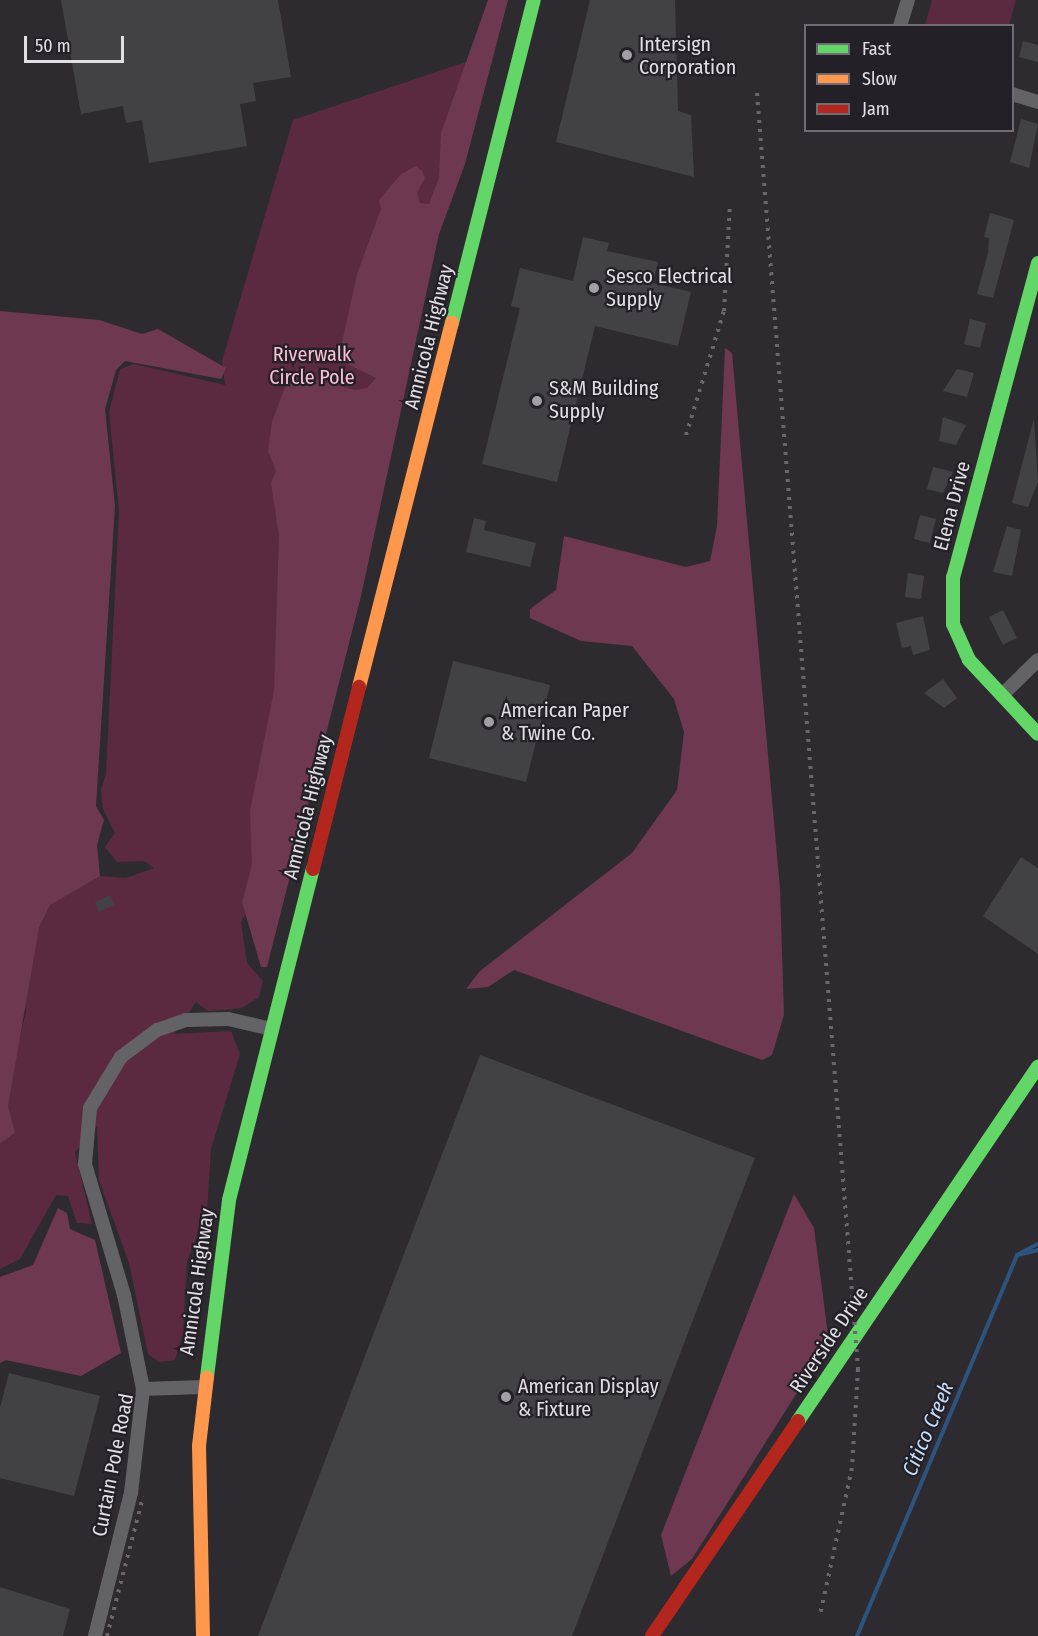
<!DOCTYPE html>
<html>
<head>
<meta charset="utf-8">
<style>
	body { margin:0 }
	#map { position:relative; width:1038px; height:1636px; overflow:hidden; background:#2d2b30; font-family:"Fira Sans Condensed",sans-serif }
	div>[style] { position:absolute }
	[style*='--x'] { left:calc(var(--x)*1px); top:calc(var(--y)*1px); width:calc(var(--w)*1px); rotate:calc(var(--a)*1deg) }
	.green>* { inset:0; background:#5c2a40 }
	.forest>* { inset:0; background:#6e3850 }
	.stream>* { height:4px; margin:-2px; padding:0 2px; transform-origin:2px; border-radius:2px; background:#2c547f }
	.building>* { inset:0; background:#424246 }
	.street>* { height:14px; margin:-7px; padding:0 7px; transform-origin:7px; border-radius:7px; background:#636266 }
	.fast>* { height:14px; margin:-7px; padding:0 7px; transform-origin:7px; border-radius:7px; background:#63d668 }
	.slow>* { height:14px; margin:-7px; padding:0 7px; transform-origin:7px; border-radius:7px; background:#ff974d }
	.jam>* { height:14px; margin:-7px; padding:0 7px; transform-origin:7px; border-radius:7px; background:#b3261e }
	.rail>* { height:4px; margin-top:-2px; transform-origin:0; background:repeating-linear-gradient(90deg,#69676b 0 3px,transparent 0 9px) }
	.dots>* { width:16px; height:16px; translate:-50% -50%; box-sizing:border-box; border:3px solid #232027; border-radius:50% }
	span { translate:-50% -50%; white-space:nowrap; text-align:center; line-height:1.15; -webkit-text-stroke:4.5px #232027; paint-order:stroke }
	.poi-label { font-size:20px; color:#e1dfe4 }
	.left { translate:0 -50%; text-align:left }
	.street-label { font-size:20px; color:#e1dfe4 }
	.park-label { font-size:20px; color:#fbc0d6 }
	.water-label { font-size:21px; color:#c5defb; font-style:italic }
	.legend { position:absolute; left:804px; top:24px; width:210px; height:108px; box-sizing:border-box; background:#232027; border:2px solid #6f6c73; margin:0; padding:8px 10px; list-style:none; font-size:18px; color:#e1dfe4 }
	.legend li { display:flex; align-items:center; gap:12px; height:30px }
	.legend b { width:30px; border:2px solid #6f6c73 }
	.scale { position:absolute; left:24px; top:36px; width:100px; height:27px; box-sizing:border-box; border:3px solid #e1dfe4; border-top:0; padding-left:8px; font-size:18px; line-height:21px; white-space:nowrap; color:#e1dfe4; -webkit-text-stroke:4px #232027; paint-order:stroke }
</style>
</head>
<body>
<div id="map">
	<div class="green">
		<i style="clip-path:polygon(932px 0,1016px 0,1009px 25px,925px 25px)"></i>
		<i style="clip-path:polygon(469px 61px,302px 814px,241px 922px,247px 963px,263px 981px,259px 997px,242px 1008px,225px 1010px,208px 1011px,196px 1002px,174px 1034px,231px 1031px,240px 1054px,211px 1149px,207px 1212px,187px 1261px,183px 1333px,175px 1360px,159px 1362px,148px 1354px,129px 1263px,99px 1180px,97px 1126px,75px 1152px,92px 1224px,77px 1223px,68px 1196px,56px 1195px,20px 1259px,0 1269px,0 1115px,26px 1012px,24px 1000px,39px 928px,50px 905px,82px 882px,100px 876px,126px 878px,154px 868px,144px 861px,117px 862px,105px 847px,115px 833px,103px 809px,101px 789px,106px 774px,119px 511px,109px 412px,120px 369px,134px 364px,225px 385px,222px 361px,293px 120px)"></i>
	</div>
	<div class="forest">
		<i style="clip-path:polygon(488px 0,508px 0,465px 164px,439px 234px,361px 596px,267px 967px,261px 967px,242px 902px,252px 865px,250px 811px,274px 691px,279px 536px,271px 483px,276px 471px,268px 451px,272px 422px,290px 374px,302px 367px,314px 379px,355px 390px,367px 388px,376px 378px,344px 362px,341px 347px,357px 274px,381px 209px,379px 200px,401px 174px,416px 166px,422px 171px,425px 178px,417px 193px,420px 203px,429px 204px,439px 178px,441px 133px)"></i>
		<i style="clip-path:polygon(0 311px,99px 320px,142px 334px,158px 329px,226px 368px,221px 379px,125px 361px,116px 370px,105px 409px,115px 506px,96px 806px,104px 820px,97px 845px,100px 876px,50px 905px,39px 928px,8px 1106px,15px 1133px,0 1143px)"></i>
		<i style="clip-path:polygon(725px 348px,732px 353px,780px 889px,784px 1015px,772px 1055px,762px 1060px,514px 970px,488px 987px,466px 989px,480px 971px,632px 853px,677px 790px,684px 732px,674px 699px,632px 646px,581px 641px,530px 618px,530px 609px,556px 590px,564px 536px,686px 567px,710px 561px,717px 526px)"></i>
		<i style="clip-path:polygon(794px 1194px,814px 1228px,829px 1342px,692px 1559px,671px 1576px,661px 1535px)"></i>
		<i style="clip-path:polygon(58px 1208px,67px 1213px,70px 1229px,95px 1240px,121px 1353px,81px 1376px,6px 1360px,0 1363px,0 1277px,33px 1265px)"></i>
	</div>
	<div class="stream">
		<i style="--x:1017;--y:1255;--w:22;--a:-13"></i>
		<i style="--x:857;--y:1636;--w:413;--a:-67.2"></i>
		<i style="--x:1017;--y:1255;--w:24;--a:-28"></i>
	</div>
	<div class="building">
		<i style="clip-path:polygon(61px 0,278px 0,291px 77px,253px 83px,256px 101px,240px 104px,247px 146px,149px 163px,142px 120px,126px 123px,123px 106px,81px 114px)"></i>
		<i style="clip-path:polygon(590px 0,675px 0,678px 111px,691px 115px,694px 177px,556px 142px)"></i>
		<i style="clip-path:polygon(1023px 41px,1038px 45px,1038px 62px,1019px 57px)"></i>
		<i style="clip-path:polygon(1021px 119px,1038px 124px,1029px 168px,1010px 162px)"></i>
		<i style="clip-path:polygon(990px 213px,1014px 220px,993px 298px,977px 294px,988px 253px,989px 238px,984px 237px)"></i>
		<i style="clip-path:polygon(583px 237px,609px 243px,607px 251px,658px 262px,653px 283px,691px 292px,678px 346px,595px 326px,557px 482px,482px 464px,520px 308px,511px 306px,520px 268px,573px 281px)"></i>
		<i style="clip-path:polygon(970px 319px,986px 323px,980px 348px,964px 344px)"></i>
		<i style="clip-path:polygon(957px 369px,974px 373px,967px 397px,943px 391px)"></i>
		<i style="clip-path:polygon(943px 417px,966px 425px,956px 445px,939px 441px)"></i>
		<i style="clip-path:polygon(1034px 418px,1038px 482px,1028px 507px,1012px 503px)"></i>
		<i style="clip-path:polygon(933px 467px,953px 472px,943px 493px,927px 489px)"></i>
		<i style="clip-path:polygon(920px 515px,936px 519px,930px 543px,914px 539px)"></i>
		<i style="clip-path:polygon(474px 518px,486px 521px,484px 530px,536px 543px,530px 567px,466px 552px)"></i>
		<i style="clip-path:polygon(1007px 526px,1021px 530px,1012px 576px,993px 572px)"></i>
		<i style="clip-path:polygon(908px 573px,924px 576px,921px 599px,905px 597px)"></i>
		<i style="clip-path:polygon(1003px 610px,1017px 638px,1003px 645px,989px 617px)"></i>
		<i style="clip-path:polygon(923px 616px,930px 650px,913px 655px,911px 646px,902px 648px,896px 623px)"></i>
		<i style="clip-path:polygon(453px 661px,550px 685px,526px 782px,429px 758px)"></i>
		<i style="clip-path:polygon(943px 679px,957px 698px,944px 708px,924px 693px)"></i>
		<i style="clip-path:polygon(1021px 857px,1038px 868px,1038px 954px,983px 916px)"></i>
		<i style="clip-path:polygon(110px 895px,114px 905px,99px 912px,95px 902px)"></i>
		<i style="clip-path:polygon(480px 1055px,755px 1158px,572px 1636px,258px 1636px)"></i>
		<i style="clip-path:polygon(9px 1373px,100px 1396px,74px 1496px,0 1478px,0 1408px)"></i>
		<i style="clip-path:polygon(0 1587px,70px 1609px,63px 1636px,0 1636px)"></i>
	</div>
	<div class="street">
		<i style="--x:900;--y:26;--w:27;--a:-73"></i>
		<i style="--x:1012;--y:94;--w:27;--a:17"></i>
		<i style="--x:1002;--y:695;--w:50;--a:-44.2"></i>
		<i style="--x:143;--y:1389;--w:96;--a:-101.4"></i>
		<i style="--x:124;--y:1295;--w:137;--a:-106.6"></i>
		<i style="--x:85;--y:1164;--w:56;--a:-84.9"></i>
		<i style="--x:90;--y:1108;--w:60;--a:-58.7"></i>
		<i style="--x:121;--y:1057;--w:45;--a:-36.9"></i>
		<i style="--x:157;--y:1030;--w:31;--a:-19"></i>
		<i style="--x:186;--y:1020;--w:42;--a:-1.4"></i>
		<i style="--x:228;--y:1019;--w:45;--a:12.8"></i>
		<i style="--x:95;--y:1636;--w:147;--a:-75.9"></i>
		<i style="--x:131;--y:1493;--w:105;--a:-83.4"></i>
		<i style="--x:143;--y:1389;--w:59;--a:-1.9"></i>
	</div>
	<div class="fast">
		<i style="--x:1038;--y:263;--w:325;--a:105.1"></i>
		<i style="--x:953;--y:577;--w:47;--a:90"></i>
		<i style="--x:953;--y:624;--w:39;--a:66"></i>
		<i style="--x:969;--y:660;--w:101;--a:47"></i>
		<i style="--x:452;--y:323;--w:333;--a:-75.8"></i>
		<i style="--x:207;--y:1377;--w:178;--a:-82.9"></i>
		<i style="--x:229;--y:1200;--w:341;--a:-75.8"></i>
		<i style="--x:798;--y:1421;--w:428;--a:-55.9"></i>
	</div>
	<div class="slow">
		<i style="--x:359;--y:687;--w:376;--a:-75.7"></i>
		<i style="--x:203;--y:1636;--w:190;--a:-91.2"></i>
		<i style="--x:199;--y:1446;--w:69;--a:-83.4"></i>
	</div>
	<div class="jam">
		<i style="--x:313;--y:869;--w:188;--a:-75.8"></i>
		<i style="--x:652;--y:1636;--w:260;--a:-55.8"></i>
	</div>
	<div class="rail">
		<i style="--x:757;--y:93;--w:1280;--a:85.47"></i>
		<i style="--x:858;--y:1369;--w:99;--a:93.5"></i>
		<i style="--x:852;--y:1468;--w:150;--a:102.3"></i>
		<i style="--x:686;--y:435;--w:130;--a:-73"></i>
		<i style="--x:724;--y:311;--w:108;--a:-86.8"></i>
		<i style="--x:107;--y:1636;--w:144;--a:-75.5"></i>
	</div>
	<div class="dots">
		<i style="left:627px;top:55px;background:#a2a0a5"></i>
		<i style="left:594px;top:288px;background:#a2a0a5"></i>
		<i style="left:537px;top:401px;background:#a2a0a5"></i>
		<i style="left:489px;top:722px;background:#a2a0a5"></i>
		<i style="left:506px;top:1397px;background:#a2a0a5"></i>
	</div>
	<div class="poi-label">
		<span class="left" style="left:639px;top:56px">Intersign<br>Corporation</span>
		<span class="left" style="left:606px;top:288px">Sesco Electrical<br>Supply</span>
		<span class="left" style="left:549px;top:400px">S&amp;M Building<br>Supply</span>
		<span class="left" style="left:501px;top:722px">American Paper<br>&amp; Twine Co.</span>
		<span class="left" style="left:518px;top:1398px">American Display<br>&amp; Fixture</span>
	</div>
	<div class="street-label">
		<span style="left:429px;top:337px;rotate:-76deg">Amnicola Highway</span>
		<span style="left:952px;top:506px;rotate:-75deg">Elena Drive</span>
		<span style="left:308px;top:807px;rotate:-76deg">Amnicola Highway</span>
		<span style="left:197px;top:1282px;rotate:-82deg">Amnicola Highway</span>
		<span style="left:829px;top:1340px;rotate:-56deg">Riverside Drive</span>
		<span style="left:113px;top:1465px;rotate:-79deg">Curtain Pole Road</span>
	</div>
	<div class="park-label">
		<span style="left:312px;top:366px">Riverwalk<br>Circle Pole</span>
	</div>
	<div class="water-label">
		<span style="left:928px;top:1429px;rotate:-67deg">Citico Creek</span>
	</div>
	<ul class="legend">
	<li><b style="height:8px;background:#63d668"></b>Fast</li>
	<li><b style="height:8px;background:#ff974d"></b>Slow</li>
	<li><b style="height:8px;background:#b3261e"></b>Jam</li>
	</ul>
	<div class="scale">50 m</div>
</div>
</body>
</html>
